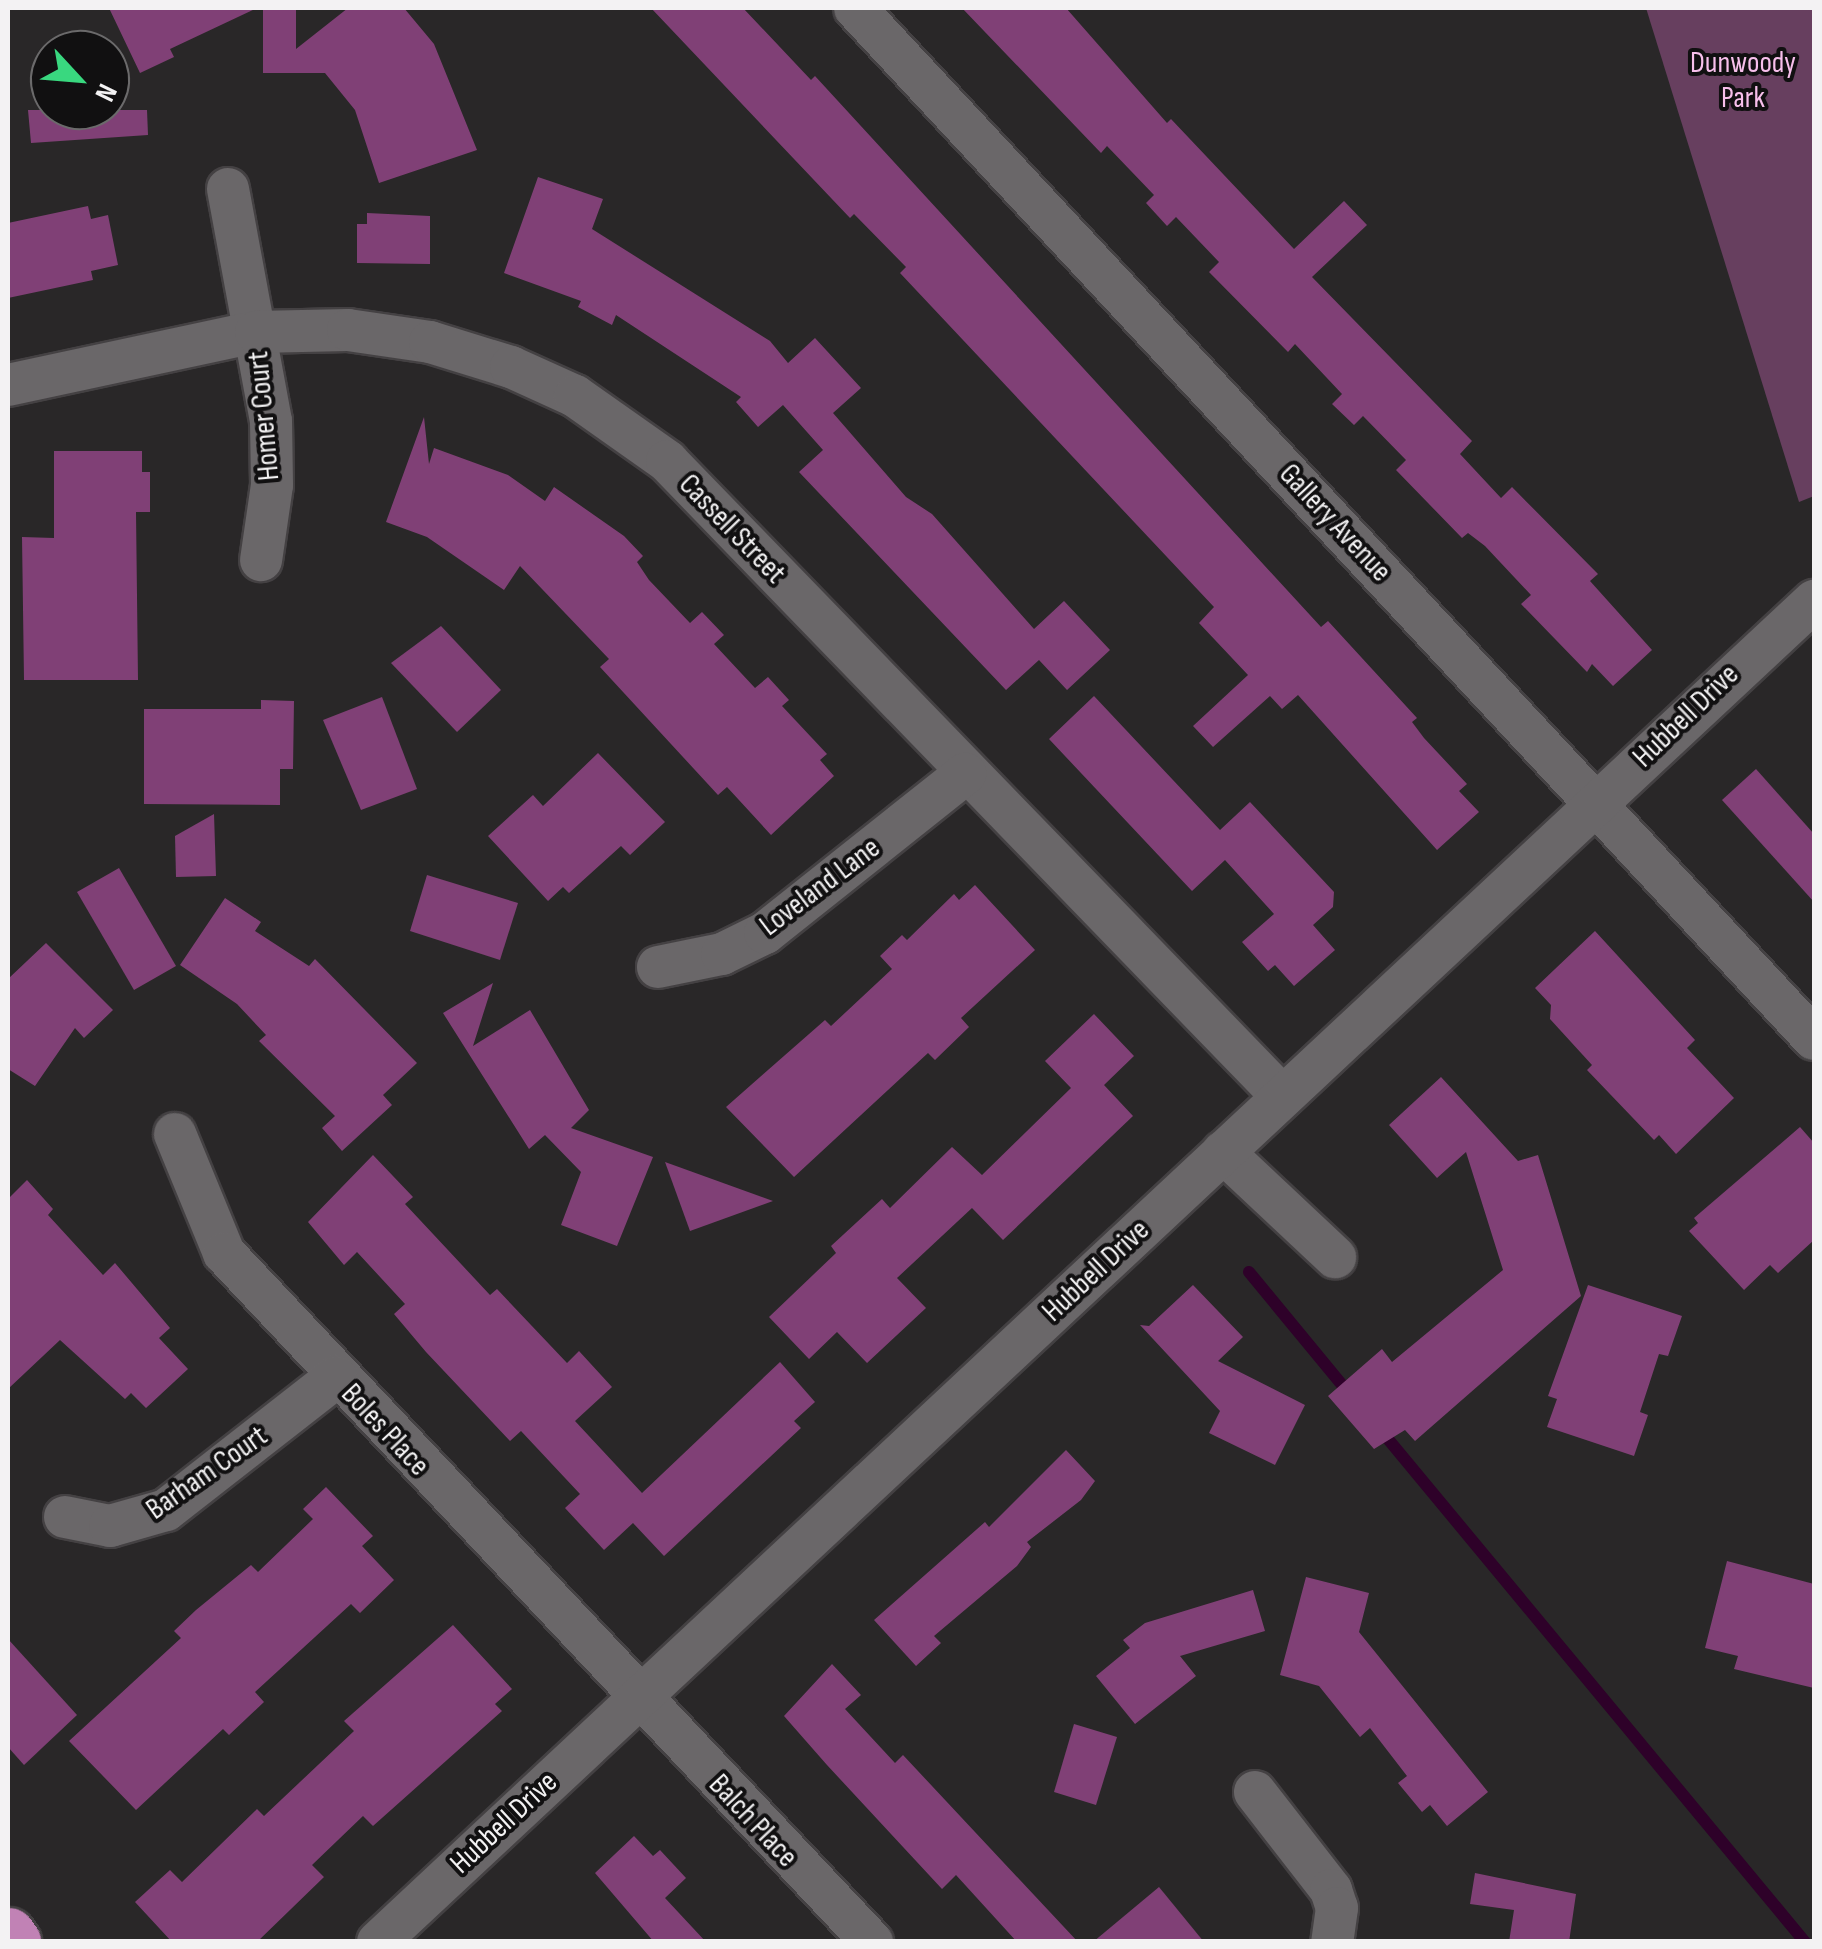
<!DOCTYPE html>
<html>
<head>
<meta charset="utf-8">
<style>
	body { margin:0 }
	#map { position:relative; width:1822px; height:1949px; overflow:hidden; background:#292728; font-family:"Sofia Sans Condensed",sans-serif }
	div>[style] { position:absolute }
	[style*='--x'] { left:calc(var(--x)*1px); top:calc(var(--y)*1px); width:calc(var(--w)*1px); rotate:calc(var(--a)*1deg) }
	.green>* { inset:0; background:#673f5f }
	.stream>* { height:12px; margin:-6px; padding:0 6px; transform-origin:6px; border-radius:6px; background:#2e0129 }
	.building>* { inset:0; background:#804076 }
	.roads { filter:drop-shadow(2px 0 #444143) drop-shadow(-2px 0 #444143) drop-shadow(0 2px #444143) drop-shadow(0 -2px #444143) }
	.street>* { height:42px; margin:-21px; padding:0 21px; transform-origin:21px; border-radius:21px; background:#6a6769 }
	.highway>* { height:55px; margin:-27.5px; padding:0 27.5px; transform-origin:27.5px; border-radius:27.5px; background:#c182b5 }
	span { translate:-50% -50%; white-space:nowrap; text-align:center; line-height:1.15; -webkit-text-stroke:8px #111011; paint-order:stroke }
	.park-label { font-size:30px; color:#f7bfeb }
	.street-label { font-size:30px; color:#f3f2f3 }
	.frame { position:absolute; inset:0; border:10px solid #f3f2f3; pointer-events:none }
	.north { position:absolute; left:30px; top:30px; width:100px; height:100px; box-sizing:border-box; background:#111011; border:2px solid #6b6a6b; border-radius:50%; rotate:116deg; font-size:28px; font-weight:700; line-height:40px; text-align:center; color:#f3f2f3 }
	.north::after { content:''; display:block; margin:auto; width:35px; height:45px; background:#39d87f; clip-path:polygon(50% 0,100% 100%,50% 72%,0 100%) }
</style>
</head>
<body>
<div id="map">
	<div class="green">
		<i style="clip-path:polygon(1646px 8px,1814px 8px,1814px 496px,1799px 502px)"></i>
	</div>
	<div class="stream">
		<i style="--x:1249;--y:1272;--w:162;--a:50.5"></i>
		<i style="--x:1378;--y:1427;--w:669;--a:50.34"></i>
	</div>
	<div class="building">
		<i style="clip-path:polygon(109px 8px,257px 8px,170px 49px,174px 57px,140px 73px)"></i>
		<i style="clip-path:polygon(263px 8px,296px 8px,296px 49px,348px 8px,404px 8px,434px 44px,477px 150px,379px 183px,355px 110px,325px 73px,263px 73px)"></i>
		<i style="clip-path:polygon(651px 8px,743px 8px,811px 80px,815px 76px,1321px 627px,1328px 621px,1417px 718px,1412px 722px,1424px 738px,1467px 784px,1459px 791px,1479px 812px,1437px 850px,1298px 695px,1282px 709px,1270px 696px,1213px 747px,1193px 726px,1248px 675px,1199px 623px,1214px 607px,900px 273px,906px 267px,854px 214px,850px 218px)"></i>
		<i style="clip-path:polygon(962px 8px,1066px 8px,1167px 123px,1171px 119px,1294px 249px,1344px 201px,1367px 225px,1312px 277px,1472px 441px,1460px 454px,1501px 498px,1512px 487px,1598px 574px,1590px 581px,1652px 650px,1613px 686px,1592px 664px,1587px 672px,1521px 604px,1531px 595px,1485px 546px,1468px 533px,1462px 538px,1396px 470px,1406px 460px,1363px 416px,1354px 425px,1332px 404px,1342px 394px,1295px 344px,1288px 352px,1209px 272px,1219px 262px,1176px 217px,1167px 226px,1146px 203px,1154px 195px,1107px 146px,1101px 153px)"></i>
		<i style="clip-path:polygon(28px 110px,147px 110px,148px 135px,31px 143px)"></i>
		<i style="clip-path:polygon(538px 177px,603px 199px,592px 229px,770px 341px,788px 363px,815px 338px,861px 388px,833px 413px,906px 497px,932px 514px,1034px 629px,1064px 601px,1110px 650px,1067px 690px,1039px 660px,1006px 690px,799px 472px,823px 450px,783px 405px,758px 427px,736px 402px,741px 397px,616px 315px,612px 325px,578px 307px,581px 301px,504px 273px)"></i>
		<i style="clip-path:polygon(88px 206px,91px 219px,108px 215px,118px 265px,91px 271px,93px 280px,8px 298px,8px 223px)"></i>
		<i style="clip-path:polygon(367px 213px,430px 216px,430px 264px,357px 263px,357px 224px,367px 224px)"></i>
		<i style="clip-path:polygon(424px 417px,429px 464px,434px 448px,508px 475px,545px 501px,554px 487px,624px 536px,643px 556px,637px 562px,649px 580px,690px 623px,702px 612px,724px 635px,714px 644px,755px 688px,768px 677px,789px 700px,782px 706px,827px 754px,820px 760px,834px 776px,771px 835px,727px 787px,718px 795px,600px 667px,609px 659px,520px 566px,504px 590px,427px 537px,386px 522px)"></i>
		<i style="clip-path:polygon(54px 451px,142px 451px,142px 472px,150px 472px,150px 512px,136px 512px,138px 680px,24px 680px,22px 537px,54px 538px)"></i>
		<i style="clip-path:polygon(441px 626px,501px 690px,457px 732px,391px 663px)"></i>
		<i style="clip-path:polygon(1094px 696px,1220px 830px,1250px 802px,1334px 892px,1333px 907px,1313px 925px,1335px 950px,1294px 986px,1275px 965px,1268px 971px,1242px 942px,1274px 914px,1225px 860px,1192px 891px,1049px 739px)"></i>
		<i style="clip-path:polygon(382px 697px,417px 789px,361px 810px,323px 720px)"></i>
		<i style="clip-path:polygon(261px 700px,294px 701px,293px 769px,280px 769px,280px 805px,144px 804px,144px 709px,261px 709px)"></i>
		<i style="clip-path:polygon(598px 753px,665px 822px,630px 855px,621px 846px,569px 893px,563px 887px,548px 901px,488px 836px,533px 795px,543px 806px)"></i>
		<i style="clip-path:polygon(1756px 769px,1814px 834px,1814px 902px,1722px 800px)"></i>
		<i style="clip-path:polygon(214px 814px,216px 876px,176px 877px,175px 836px)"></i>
		<i style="clip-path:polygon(119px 868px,176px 966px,134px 990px,77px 892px)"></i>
		<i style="clip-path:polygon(427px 875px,518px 903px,500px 960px,410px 931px)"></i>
		<i style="clip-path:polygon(975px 885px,1035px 950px,961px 1018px,969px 1027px,935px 1060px,928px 1053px,794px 1177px,726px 1107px,825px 1020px,831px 1026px,892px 969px,880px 956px,902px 935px,907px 940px,954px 894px,959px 900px)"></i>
		<i style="clip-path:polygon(225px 898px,261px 922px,255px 931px,309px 966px,315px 959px,417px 1063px,383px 1095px,392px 1105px,342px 1151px,322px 1128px,335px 1116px,259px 1041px,266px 1035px,237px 1004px,180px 965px)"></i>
		<i style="clip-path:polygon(1595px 931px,1695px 1040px,1687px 1048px,1734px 1098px,1676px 1154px,1659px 1135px,1654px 1140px,1587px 1070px,1592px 1065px,1550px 1019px,1551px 1005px,1535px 988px)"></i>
		<i style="clip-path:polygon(46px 943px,113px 1010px,84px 1038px,75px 1028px,35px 1086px,8px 1069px,8px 979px)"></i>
		<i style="clip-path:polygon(493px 983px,473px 1046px,530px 1010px,589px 1110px,571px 1128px,653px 1157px,617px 1246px,561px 1225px,581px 1172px,545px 1135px,529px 1149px,443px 1013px)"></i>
		<i style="clip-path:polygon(1094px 1014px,1134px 1056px,1104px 1085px,1133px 1116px,1003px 1240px,972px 1208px,897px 1278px,926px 1308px,867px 1363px,837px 1332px,809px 1359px,769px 1317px,836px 1253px,831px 1246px,882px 1199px,890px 1208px,952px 1147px,982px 1175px,1071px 1088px,1045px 1061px)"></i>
		<i style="clip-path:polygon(1441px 1077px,1518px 1161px,1538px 1155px,1581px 1296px,1415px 1441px,1405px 1430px,1374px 1449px,1328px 1396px,1382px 1349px,1392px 1362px,1503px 1270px,1466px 1152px,1437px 1178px,1389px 1125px)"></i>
		<i style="clip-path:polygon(1800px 1127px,1814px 1143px,1814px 1240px,1778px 1273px,1770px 1265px,1744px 1290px,1689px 1231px,1698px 1223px,1694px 1218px)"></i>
		<i style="clip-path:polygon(373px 1155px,413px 1197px,405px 1204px,490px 1295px,497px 1289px,567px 1363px,579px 1351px,612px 1387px,575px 1421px,642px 1493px,780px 1362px,815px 1402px,794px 1421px,801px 1428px,664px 1556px,633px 1523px,604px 1550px,565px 1508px,580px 1494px,521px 1431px,510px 1441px,426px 1352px,394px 1314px,405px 1304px,357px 1252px,344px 1265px,308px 1222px)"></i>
		<i style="clip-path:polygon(665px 1162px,773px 1201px,690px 1231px)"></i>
		<i style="clip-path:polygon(27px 1180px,53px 1209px,48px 1215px,103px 1275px,115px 1263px,170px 1328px,159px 1338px,188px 1369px,146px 1408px,131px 1393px,125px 1399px,60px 1340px,8px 1389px,8px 1199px)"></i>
		<i style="clip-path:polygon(1193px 1285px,1243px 1337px,1218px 1361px,1305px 1405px,1275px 1465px,1209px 1433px,1220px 1411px,1140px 1325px,1149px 1326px)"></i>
		<i style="clip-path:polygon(1588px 1285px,1682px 1316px,1668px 1356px,1659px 1354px,1640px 1412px,1648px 1415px,1634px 1456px,1547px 1427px,1557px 1399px,1548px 1396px)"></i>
		<i style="clip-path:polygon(1066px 1450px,1095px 1481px,1081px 1500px,1027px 1542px,1031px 1547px,1017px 1566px,934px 1636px,941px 1643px,916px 1666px,874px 1620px,985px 1522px,989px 1527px)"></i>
		<i style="clip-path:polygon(326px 1487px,373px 1536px,362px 1546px,394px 1580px,360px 1613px,351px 1604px,255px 1692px,264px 1702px,229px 1735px,223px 1729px,136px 1810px,69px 1741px,181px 1638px,174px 1631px,196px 1610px,251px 1565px,258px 1572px,313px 1519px,303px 1509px)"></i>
		<i style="clip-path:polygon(1727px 1561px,1814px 1584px,1814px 1688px,1734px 1669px,1738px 1656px,1705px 1648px)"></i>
		<i style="clip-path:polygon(1306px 1577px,1369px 1593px,1359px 1632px,1488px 1792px,1447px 1826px,1430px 1805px,1422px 1812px,1398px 1783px,1407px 1776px,1370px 1728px,1360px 1737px,1319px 1686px,1280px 1675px)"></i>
		<i style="clip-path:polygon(1253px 1590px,1265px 1631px,1180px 1656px,1196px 1676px,1135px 1724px,1096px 1676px,1130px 1648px,1123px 1640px,1145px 1623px)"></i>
		<i style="clip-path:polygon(453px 1625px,512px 1689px,495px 1704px,502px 1711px,373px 1826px,363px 1816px,312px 1865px,324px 1877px,257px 1942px,172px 1942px,135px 1902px,170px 1870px,182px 1882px,257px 1809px,264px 1816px,354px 1731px,344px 1721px)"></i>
		<i style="clip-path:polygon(8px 1639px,77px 1715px,24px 1765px,8px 1747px)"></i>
		<i style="clip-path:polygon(832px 1664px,861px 1695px,845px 1709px,895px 1763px,903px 1755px,1078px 1942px,1017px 1942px,956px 1875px,942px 1889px,827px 1765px,784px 1716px)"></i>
		<i style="clip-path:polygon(1074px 1724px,1117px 1737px,1096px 1805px,1054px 1792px)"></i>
		<i style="clip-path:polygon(634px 1836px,653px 1856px,660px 1850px,686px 1878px,665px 1898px,706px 1942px,654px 1942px,595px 1873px)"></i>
		<i style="clip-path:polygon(1475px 1873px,1576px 1894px,1569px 1942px,1509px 1942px,1514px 1910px,1470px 1904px)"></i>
		<i style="clip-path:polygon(1159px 1887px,1204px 1942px,1093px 1942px)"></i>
	</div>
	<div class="roads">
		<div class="street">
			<i style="--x:855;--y:8;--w:1408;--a:47.07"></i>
			<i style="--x:228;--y:189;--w:236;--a:79.5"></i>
			<i style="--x:271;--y:421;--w:64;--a:89.1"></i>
			<i style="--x:272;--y:485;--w:76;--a:98.3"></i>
			<i style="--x:8;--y:385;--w:254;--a:-12.1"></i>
			<i style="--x:256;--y:332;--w:92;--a:-1.2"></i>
			<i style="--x:348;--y:330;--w:83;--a:8.3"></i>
			<i style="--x:430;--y:342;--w:85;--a:17.2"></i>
			<i style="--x:511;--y:367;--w:70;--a:24.4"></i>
			<i style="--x:575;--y:396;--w:113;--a:35.2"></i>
			<i style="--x:667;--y:461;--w:885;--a:45.92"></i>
			<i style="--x:658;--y:967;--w:65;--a:-11.5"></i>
			<i style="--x:722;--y:954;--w:48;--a:-26"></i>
			<i style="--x:765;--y:933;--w:256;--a:-38.5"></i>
			<i style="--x:175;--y:1134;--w:129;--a:67.6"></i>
			<i style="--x:224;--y:1253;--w:946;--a:46.76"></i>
			<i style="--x:1223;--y:1152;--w:154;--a:43.2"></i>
			<i style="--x:65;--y:1517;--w:46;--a:11.3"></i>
			<i style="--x:110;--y:1526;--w:58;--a:-15.9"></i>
			<i style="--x:166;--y:1510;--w:216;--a:-38"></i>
			<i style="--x:1255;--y:1792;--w:124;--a:52.2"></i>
			<i style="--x:1331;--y:1890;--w:19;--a:72"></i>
			<i style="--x:1337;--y:1908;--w:34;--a:98"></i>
			<i style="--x:378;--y:1942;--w:1965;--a:-43.04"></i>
		</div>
		<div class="highway">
			<i style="--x:8;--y:1935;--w:9;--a:54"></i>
		</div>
	</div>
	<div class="park-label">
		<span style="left:1743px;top:80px">Dunwoody<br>Park</span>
	</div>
	<div class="street-label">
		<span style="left:264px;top:416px;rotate:-95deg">Homer Court</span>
		<span style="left:1335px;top:523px;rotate:47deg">Gallery Avenue</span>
		<span style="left:732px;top:529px;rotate:46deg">Cassell Street</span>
		<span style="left:1686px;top:716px;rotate:-44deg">Hubbell Drive</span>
		<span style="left:820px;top:887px;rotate:-37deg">Loveland Lane</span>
		<span style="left:1096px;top:1271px;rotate:-43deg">Hubbell Drive</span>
		<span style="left:385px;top:1430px;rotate:47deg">Boles Place</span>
		<span style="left:207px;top:1473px;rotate:-35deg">Barham Court</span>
		<span style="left:753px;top:1821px;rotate:47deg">Balch Place</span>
		<span style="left:504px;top:1823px;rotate:-43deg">Hubbell Drive</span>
	</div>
	<div class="frame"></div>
	<div class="north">N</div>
</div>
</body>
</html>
